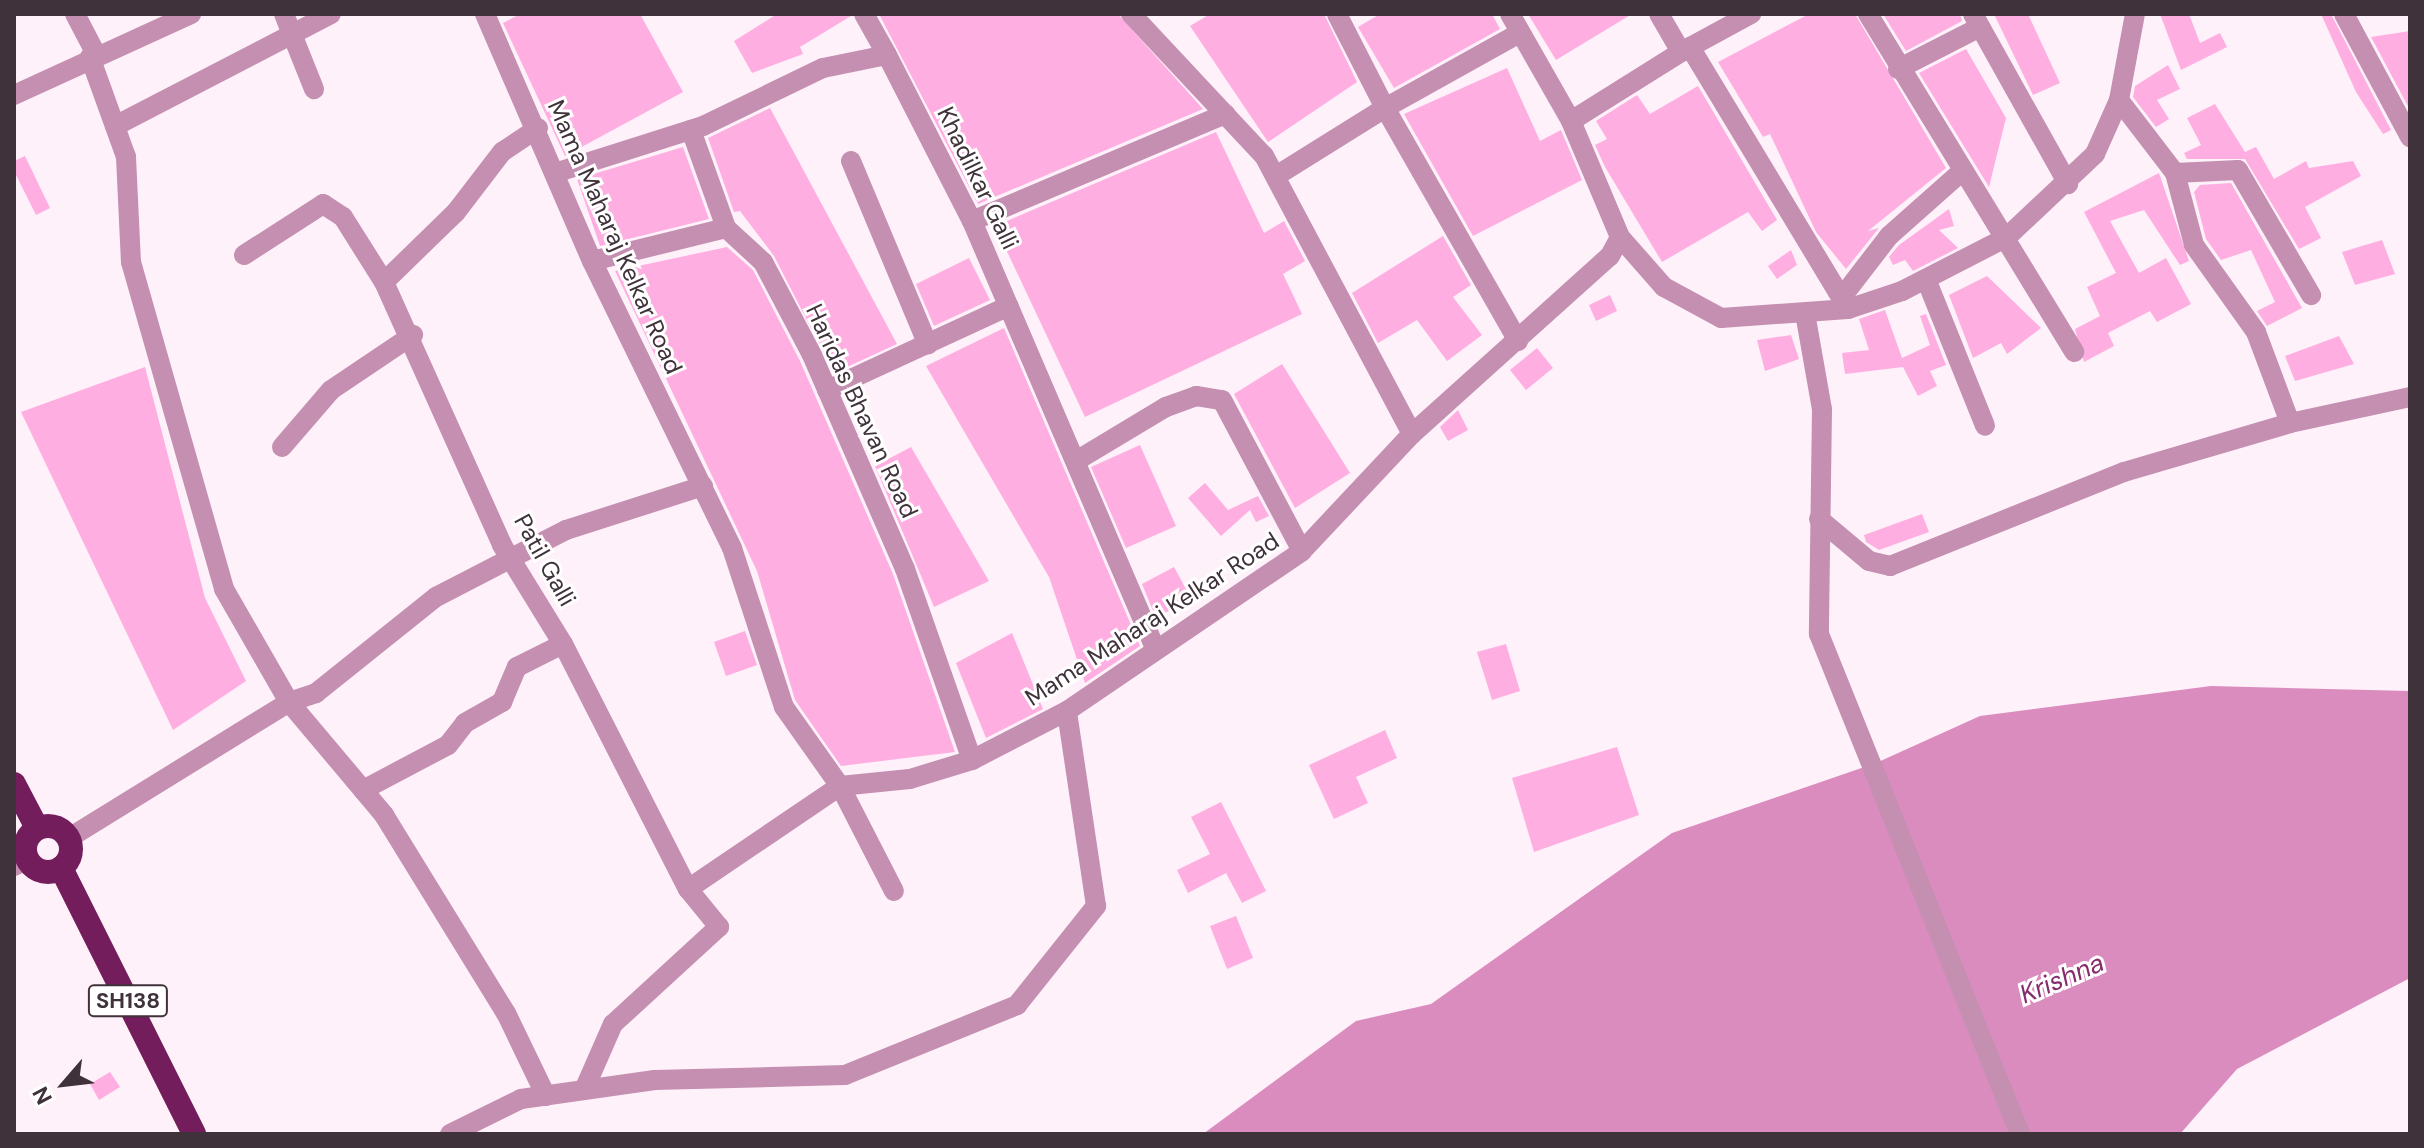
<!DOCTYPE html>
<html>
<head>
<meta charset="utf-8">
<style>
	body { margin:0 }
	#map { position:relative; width:2424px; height:1148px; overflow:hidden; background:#fff1f9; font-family:"DM Sans",sans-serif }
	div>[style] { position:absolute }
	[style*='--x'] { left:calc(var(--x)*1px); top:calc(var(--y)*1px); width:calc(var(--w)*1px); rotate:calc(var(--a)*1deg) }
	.water>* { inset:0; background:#da8cbf }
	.building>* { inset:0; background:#ffaee2 }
	.minor>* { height:20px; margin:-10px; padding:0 10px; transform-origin:10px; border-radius:10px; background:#c48fb1 }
	.highway>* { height:24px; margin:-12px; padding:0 12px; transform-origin:12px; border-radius:12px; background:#731d5c }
	.highway>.ring { margin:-12px; padding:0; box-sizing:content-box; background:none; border:24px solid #731d5c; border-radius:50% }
	span { translate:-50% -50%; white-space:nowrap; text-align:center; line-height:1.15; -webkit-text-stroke:6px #fff; paint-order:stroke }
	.shield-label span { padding:2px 6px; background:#fff; border:2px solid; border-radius:6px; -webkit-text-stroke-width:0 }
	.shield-label { font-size:22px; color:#3f323a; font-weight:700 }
	.street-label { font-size:24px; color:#3f323a }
	.water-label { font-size:26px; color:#862b6c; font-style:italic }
	.frame { position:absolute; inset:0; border:16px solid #3f323a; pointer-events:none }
	.north { position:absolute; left:24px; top:1044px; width:80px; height:80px; -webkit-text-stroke:6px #fff; paint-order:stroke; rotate:242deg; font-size:22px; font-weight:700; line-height:32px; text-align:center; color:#3f323a }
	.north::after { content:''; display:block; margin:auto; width:28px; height:36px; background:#3f323a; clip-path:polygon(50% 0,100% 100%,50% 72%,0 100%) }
</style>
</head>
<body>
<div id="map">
	<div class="water">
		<i style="clip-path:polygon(2211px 686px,2410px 691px,2410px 978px,2237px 1069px,2180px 1134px,1203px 1134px,1356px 1021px,1431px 1004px,1672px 833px,1876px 763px,1980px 716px)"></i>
	</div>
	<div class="building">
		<i style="clip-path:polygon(520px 14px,640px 14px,683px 92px,565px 156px,503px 23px)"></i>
		<i style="clip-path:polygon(777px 14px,851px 14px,851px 16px,800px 47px,803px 54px,752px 73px,734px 41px)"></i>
		<i style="clip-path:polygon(879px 14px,1118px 14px,1203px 109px,978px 204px)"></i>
		<i style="clip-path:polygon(1210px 14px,1324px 14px,1357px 82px,1268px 142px,1190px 26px)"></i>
		<i style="clip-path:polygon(1380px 14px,1492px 14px,1500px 29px,1394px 88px,1358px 27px)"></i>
		<i style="clip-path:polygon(1528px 14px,1632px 14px,1556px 60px)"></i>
		<i style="clip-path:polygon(1809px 14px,1855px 14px,1946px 168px,1868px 231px,1879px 228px,1846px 269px,1816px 232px,1770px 134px,1763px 137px,1718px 62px)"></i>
		<i style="clip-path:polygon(1883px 14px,1960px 14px,1962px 21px,1906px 51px)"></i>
		<i style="clip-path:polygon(1994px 14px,2028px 14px,2060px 83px,2033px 95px)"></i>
		<i style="clip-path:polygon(2160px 14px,2189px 14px,2200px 43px,2220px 33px,2227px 47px,2181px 70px)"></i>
		<i style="clip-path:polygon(2321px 14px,2331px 14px,2391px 130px,2383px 134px,2356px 92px)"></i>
		<i style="clip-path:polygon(2410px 31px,2410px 110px,2371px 37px)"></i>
		<i style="clip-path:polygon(1966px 49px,2006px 118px,1989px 187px,1919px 73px)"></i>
		<i style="clip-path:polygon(2168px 65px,2180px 89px,2157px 100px,2169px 119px,2156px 127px,2133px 97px,2135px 86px)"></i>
		<i style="clip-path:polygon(1507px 68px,1540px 141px,1561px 130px,1582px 180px,1473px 236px,1404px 114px)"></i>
		<i style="clip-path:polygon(1698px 86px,1777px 220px,1762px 231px,1748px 212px,1662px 262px,1605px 167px,1595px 145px,1607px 139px,1596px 121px,1637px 95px,1650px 114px)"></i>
		<i style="clip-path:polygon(2215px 104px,2245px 152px,2256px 147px,2274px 179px,2306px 161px,2309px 168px,2353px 161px,2361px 176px,2305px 207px,2321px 238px,2299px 249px,2245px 159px,2187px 159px,2184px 153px,2201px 145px,2187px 118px)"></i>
		<i style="clip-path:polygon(770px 108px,897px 344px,834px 373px,774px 256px,740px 211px,734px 212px,708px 138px)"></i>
		<i style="clip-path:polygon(1216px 132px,1264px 233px,1284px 221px,1305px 261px,1283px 274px,1302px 314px,1085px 417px,995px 226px)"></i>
		<i style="clip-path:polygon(683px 147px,709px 219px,600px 246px,577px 179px)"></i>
		<i style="clip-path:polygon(25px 156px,50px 208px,36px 215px,14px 171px,14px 161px)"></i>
		<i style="clip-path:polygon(2159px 173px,2189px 261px,2180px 265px,2144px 210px,2110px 221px,2139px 273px,2166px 258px,2191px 304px,2157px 322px,2150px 311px,2108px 333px,2114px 346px,2084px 362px,2075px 329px,2100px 316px,2087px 287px,2116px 273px,2084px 212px)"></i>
		<i style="clip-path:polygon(2231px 183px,2302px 308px,2267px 326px,2257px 311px,2275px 302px,2251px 250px,2221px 260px,2206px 239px,2194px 192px,2200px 185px)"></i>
		<i style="clip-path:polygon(1949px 209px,1954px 226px,1939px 230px,1958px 248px,1913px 271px,1905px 260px,1893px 265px,1889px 257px,1899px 245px)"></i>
		<i style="clip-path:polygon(1443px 236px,1471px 285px,1453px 297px,1482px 335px,1447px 361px,1417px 320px,1378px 343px,1352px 293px)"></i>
		<i style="clip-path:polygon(2382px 240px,2395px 274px,2355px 285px,2342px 252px)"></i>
		<i style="clip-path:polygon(727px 247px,753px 270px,800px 361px,893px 574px,955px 752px,841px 766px,795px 700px,757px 571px,615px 271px)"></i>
		<i style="clip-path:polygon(1791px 250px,1797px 265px,1777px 279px,1768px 266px)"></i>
		<i style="clip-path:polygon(969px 258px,990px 300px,934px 326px,916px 284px)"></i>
		<i style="clip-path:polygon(1987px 276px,2041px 328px,2007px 354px,2001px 343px,1973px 358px,1949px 295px)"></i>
		<i style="clip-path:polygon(1610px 295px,1617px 311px,1596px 321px,1589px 305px)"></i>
		<i style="clip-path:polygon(1885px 310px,1902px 358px,1930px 345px,1920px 316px,1926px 314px,1946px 365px,1930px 371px,1937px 386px,1918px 396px,1903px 367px,1845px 374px,1842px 353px,1869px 350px,1859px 319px)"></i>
		<i style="clip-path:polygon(1004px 328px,1140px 646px,1085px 683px,1049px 577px,926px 366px)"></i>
		<i style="clip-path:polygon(1791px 335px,1799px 359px,1765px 371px,1757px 340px)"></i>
		<i style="clip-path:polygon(2339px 336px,2354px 364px,2295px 381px,2285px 356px)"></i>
		<i style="clip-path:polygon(1537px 348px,1553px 368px,1526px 390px,1510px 370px)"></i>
		<i style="clip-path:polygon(1282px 364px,1350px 473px,1295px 508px,1234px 394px)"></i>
		<i style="clip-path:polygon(145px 367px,205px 598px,246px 681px,173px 730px,21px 412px)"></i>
		<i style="clip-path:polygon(1458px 410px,1468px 430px,1448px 441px,1440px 427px)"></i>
		<i style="clip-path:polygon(1140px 445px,1176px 526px,1126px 548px,1091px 467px)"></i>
		<i style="clip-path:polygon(911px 447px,989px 581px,934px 607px,875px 466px)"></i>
		<i style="clip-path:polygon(1205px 483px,1228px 510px,1258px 496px,1269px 516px,1256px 522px,1250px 510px,1221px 536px,1188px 498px)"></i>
		<i style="clip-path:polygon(1922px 514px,1929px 532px,1879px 550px,1866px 542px,1864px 535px)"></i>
		<i style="clip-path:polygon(1174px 567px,1191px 598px,1156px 618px,1142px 584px)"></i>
		<i style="clip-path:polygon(745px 631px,757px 665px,726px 676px,714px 642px)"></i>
		<i style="clip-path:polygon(1012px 633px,1043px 709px,986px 738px,956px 663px)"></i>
		<i style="clip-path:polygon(1506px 644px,1520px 691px,1492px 700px,1477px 652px)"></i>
		<i style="clip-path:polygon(1385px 730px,1397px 758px,1356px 777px,1368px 803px,1334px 819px,1309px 765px)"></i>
		<i style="clip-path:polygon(1617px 747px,1639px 815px,1534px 852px,1512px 778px)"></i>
		<i style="clip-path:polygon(1221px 802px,1266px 891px,1242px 903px,1226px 873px,1188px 893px,1177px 870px,1210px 854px,1191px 817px)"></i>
		<i style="clip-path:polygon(1236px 916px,1253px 958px,1227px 969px,1210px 926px)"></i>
		<i style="clip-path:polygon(110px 1072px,120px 1087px,99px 1100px,90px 1084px)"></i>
	</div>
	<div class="minor">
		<i style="--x:75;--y:14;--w:45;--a:62.3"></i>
		<i style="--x:284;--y:14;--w:81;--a:68.2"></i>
		<i style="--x:485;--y:14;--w:269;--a:66.6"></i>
		<i style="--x:592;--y:261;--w:319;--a:64"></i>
		<i style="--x:732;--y:548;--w:167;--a:71.9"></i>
		<i style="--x:784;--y:707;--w:97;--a:54.7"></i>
		<i style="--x:840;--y:786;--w:70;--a:-5.7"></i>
		<i style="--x:910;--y:779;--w:65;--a:-17"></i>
		<i style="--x:972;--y:760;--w:107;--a:-27.3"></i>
		<i style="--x:1067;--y:711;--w:284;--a:-34.2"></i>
		<i style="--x:1302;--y:551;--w:161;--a:-46.8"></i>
		<i style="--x:1412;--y:434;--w:315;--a:-118"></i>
		<i style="--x:1264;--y:156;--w:195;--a:-133.1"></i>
		<i style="--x:864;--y:14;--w:47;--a:60.7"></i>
		<i style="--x:1510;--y:14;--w:123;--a:60.3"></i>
		<i style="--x:1571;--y:121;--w:126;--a:67.1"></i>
		<i style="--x:1620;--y:237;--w:67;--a:48.7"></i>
		<i style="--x:1664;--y:287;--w:65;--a:28.5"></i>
		<i style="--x:1721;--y:318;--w:127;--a:-4.1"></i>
		<i style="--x:1848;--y:309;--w:57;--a:-18.4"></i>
		<i style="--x:1902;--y:291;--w:118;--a:-27.2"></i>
		<i style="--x:2007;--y:237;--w:121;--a:-43.3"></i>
		<i style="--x:2095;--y:154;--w:59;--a:-66"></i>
		<i style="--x:2119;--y:100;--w:87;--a:-79.5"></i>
		<i style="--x:1659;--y:14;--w:44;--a:59.9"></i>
		<i style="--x:1681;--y:52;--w:80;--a:-28.5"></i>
		<i style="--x:1868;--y:14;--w:396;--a:58.6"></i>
		<i style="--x:1973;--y:14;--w:195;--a:60.8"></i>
		<i style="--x:2344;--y:14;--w:140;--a:61.8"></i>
		<i style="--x:1690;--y:47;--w:306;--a:58.9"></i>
		<i style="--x:90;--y:57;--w:106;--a:70.2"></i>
		<i style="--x:126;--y:157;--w:105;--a:87.3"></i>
		<i style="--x:131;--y:262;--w:340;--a:74.1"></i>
		<i style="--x:224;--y:589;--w:130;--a:60.1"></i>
		<i style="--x:289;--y:702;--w:148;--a:49.9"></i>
		<i style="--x:384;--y:815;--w:233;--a:58.4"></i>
		<i style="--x:506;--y:1013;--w:92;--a:64.3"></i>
		<i style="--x:1898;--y:69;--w:92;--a:-27.1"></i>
		<i style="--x:14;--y:95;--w:195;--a:-24.6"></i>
		<i style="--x:2119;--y:100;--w:92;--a:52.5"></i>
		<i style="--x:2175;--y:173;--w:63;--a:-2.7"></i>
		<i style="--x:2238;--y:170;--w:145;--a:59.7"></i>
		<i style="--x:1571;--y:121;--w:130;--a:-32.1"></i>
		<i style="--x:115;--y:126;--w:243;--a:-27.4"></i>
		<i style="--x:538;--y:128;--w:43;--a:146.3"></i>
		<i style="--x:502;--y:152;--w:76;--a:127.5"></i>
		<i style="--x:456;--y:212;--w:100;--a:135.8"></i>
		<i style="--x:384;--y:282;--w:288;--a:65.8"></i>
		<i style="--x:502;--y:545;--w:116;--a:58.4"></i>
		<i style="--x:563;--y:644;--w:275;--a:63"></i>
		<i style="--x:688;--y:889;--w:184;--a:-34.1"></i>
		<i style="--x:840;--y:786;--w:118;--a:62.8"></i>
		<i style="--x:691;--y:130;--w:104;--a:70.3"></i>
		<i style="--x:851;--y:161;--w:199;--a:67.3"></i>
		<i style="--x:558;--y:172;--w:152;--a:-17.6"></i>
		<i style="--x:703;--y:126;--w:133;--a:-25.8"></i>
		<i style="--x:823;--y:68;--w:65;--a:-11.5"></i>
		<i style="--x:887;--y:55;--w:186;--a:62.9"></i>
		<i style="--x:972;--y:221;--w:465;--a:66.8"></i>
		<i style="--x:2175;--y:173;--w:74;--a:75.2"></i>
		<i style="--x:2194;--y:245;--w:107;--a:54.5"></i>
		<i style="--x:2256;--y:332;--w:97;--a:69.5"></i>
		<i style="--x:1276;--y:176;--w:128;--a:-32"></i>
		<i style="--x:1385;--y:108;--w:106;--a:-117.1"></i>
		<i style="--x:972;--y:221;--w:275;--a:-22.9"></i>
		<i style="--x:244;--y:255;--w:94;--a:-32.8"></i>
		<i style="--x:323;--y:204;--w:24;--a:33"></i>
		<i style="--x:343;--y:217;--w:77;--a:57.8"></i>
		<i style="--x:592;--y:261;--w:138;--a:-13.8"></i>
		<i style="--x:726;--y:228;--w:50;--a:42.6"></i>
		<i style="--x:763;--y:262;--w:105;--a:62.2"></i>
		<i style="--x:812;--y:355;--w:233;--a:66.5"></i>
		<i style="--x:905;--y:569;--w:202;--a:70.7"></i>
		<i style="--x:1926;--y:279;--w:158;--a:68.1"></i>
		<i style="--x:1842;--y:297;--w:77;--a:-52.4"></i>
		<i style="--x:1889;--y:236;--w:95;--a:-41.6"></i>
		<i style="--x:1805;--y:313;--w:97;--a:80"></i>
		<i style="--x:1822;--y:409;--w:225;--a:90.8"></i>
		<i style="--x:1819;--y:634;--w:539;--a:68.1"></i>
		<i style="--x:1518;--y:341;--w:268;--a:-119.7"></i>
		<i style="--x:1385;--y:108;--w:154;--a:-29.1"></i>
		<i style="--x:827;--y:390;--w:200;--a:-24.8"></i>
		<i style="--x:1412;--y:434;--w:266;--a:-42"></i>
		<i style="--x:1610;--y:256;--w:21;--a:-62"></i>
		<i style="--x:282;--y:447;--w:75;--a:-49.3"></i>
		<i style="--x:331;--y:390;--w:99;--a:-33.9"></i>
		<i style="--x:1076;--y:461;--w:105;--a:-31"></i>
		<i style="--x:1166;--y:407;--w:32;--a:-20"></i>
		<i style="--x:1196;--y:396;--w:26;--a:9"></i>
		<i style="--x:1222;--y:400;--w:171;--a:62.1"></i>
		<i style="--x:1819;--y:519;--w:65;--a:40"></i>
		<i style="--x:1869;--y:561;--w:22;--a:13"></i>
		<i style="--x:1890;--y:566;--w:252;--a:-21.9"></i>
		<i style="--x:2124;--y:472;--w:173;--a:-16.4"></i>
		<i style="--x:2290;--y:423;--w:123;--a:-12.2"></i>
		<i style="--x:363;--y:790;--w:96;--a:-27.9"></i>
		<i style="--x:448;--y:745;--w:28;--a:-52"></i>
		<i style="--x:465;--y:723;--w:43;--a:-29.6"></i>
		<i style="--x:502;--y:702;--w:38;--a:-67"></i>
		<i style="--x:517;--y:667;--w:51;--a:-26.6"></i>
		<i style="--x:69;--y:838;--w:259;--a:-31.7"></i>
		<i style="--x:289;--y:702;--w:28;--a:-18"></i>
		<i style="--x:316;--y:693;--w:154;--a:-38.7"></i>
		<i style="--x:436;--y:597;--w:146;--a:-27.3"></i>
		<i style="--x:566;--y:530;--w:144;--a:-17.8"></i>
		<i style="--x:14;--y:866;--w:16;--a:-27"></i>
		<i style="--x:584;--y:1090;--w:72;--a:-66.3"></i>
		<i style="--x:613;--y:1024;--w:144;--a:-42.5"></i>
		<i style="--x:719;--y:927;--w:49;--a:-129.2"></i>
		<i style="--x:450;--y:1134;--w:79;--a:-26.2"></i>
		<i style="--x:521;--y:1099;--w:135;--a:-8.1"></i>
		<i style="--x:655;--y:1080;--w:190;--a:-1.5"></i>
		<i style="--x:845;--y:1075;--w:186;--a:-22.1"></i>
		<i style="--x:1017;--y:1005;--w:127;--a:-51.4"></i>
		<i style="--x:1096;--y:906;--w:197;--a:-98.5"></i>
	</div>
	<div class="highway">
		<i style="--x:14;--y:784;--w:50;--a:62.4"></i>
		<i class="ring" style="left:25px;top:826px;width:22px;height:22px"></i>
		<i style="--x:61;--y:868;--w:297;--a:63.4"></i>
	</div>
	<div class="shield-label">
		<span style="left:128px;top:1001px">SH138</span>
	</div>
	<div class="street-label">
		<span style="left:978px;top:178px;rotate:64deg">Khadilkar Galli</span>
		<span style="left:615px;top:237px;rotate:66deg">Mama Maharaj Kelkar Road</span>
		<span style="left:862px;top:411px;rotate:65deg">Haridas Bhavan Road</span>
		<span style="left:545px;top:560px;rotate:61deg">Patil Galli</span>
		<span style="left:1152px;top:619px;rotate:-33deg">Mama Maharaj Kelkar Road</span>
	</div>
	<div class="water-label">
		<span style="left:2062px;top:979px;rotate:-23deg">Krishna</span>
	</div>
	<div class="frame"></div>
	<div class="north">N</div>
</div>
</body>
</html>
